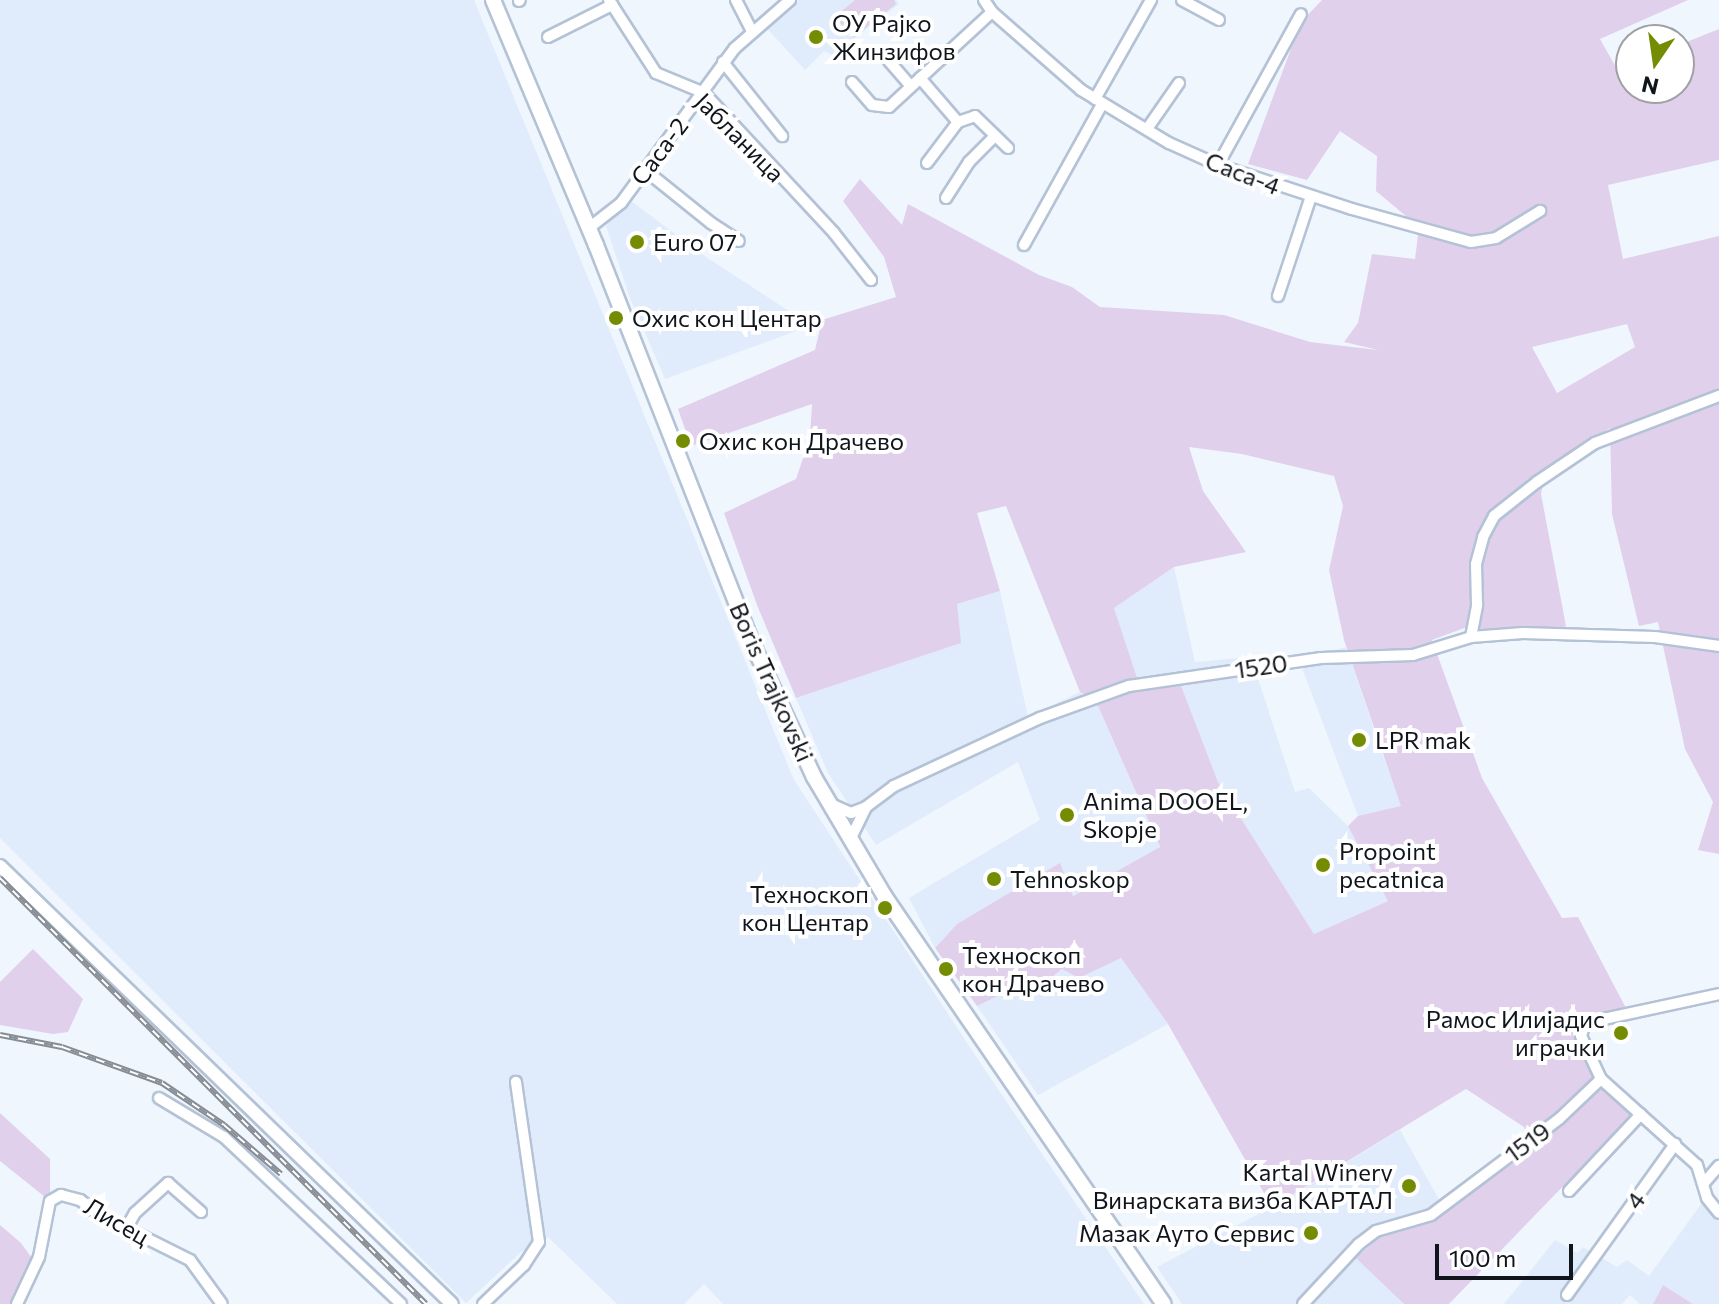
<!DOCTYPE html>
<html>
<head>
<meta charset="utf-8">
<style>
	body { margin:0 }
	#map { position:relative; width:1719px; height:1304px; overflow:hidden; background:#f0f6fe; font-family:Commissioner,sans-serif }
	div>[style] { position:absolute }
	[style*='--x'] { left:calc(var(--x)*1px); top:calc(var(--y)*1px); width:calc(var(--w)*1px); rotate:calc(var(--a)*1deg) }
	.built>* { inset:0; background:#e0ebfb }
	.green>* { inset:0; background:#e0d0eb }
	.roads { filter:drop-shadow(2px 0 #b4c2d6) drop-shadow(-2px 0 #b4c2d6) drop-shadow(0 2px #b4c2d6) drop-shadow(0 -2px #b4c2d6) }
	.minor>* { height:10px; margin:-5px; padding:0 5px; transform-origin:5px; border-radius:5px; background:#fff }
	.tertiary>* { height:12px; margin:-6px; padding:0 6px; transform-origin:6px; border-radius:6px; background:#fff }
	.secondary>* { height:14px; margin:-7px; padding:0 7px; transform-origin:7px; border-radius:7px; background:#fff }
	.rail>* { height:6px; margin-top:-3px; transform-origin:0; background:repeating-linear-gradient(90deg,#fff 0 9px,#868c93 0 18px); box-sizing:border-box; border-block:2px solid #868c93 }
	.dots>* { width:22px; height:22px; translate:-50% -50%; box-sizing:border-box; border:4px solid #fff; border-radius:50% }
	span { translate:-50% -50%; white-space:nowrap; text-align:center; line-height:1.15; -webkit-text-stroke:8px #fff; paint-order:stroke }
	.poi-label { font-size:24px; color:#10151c }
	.left { translate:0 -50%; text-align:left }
	.right { translate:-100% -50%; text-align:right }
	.street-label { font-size:24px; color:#10151c }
	.north { position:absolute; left:1615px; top:24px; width:80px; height:80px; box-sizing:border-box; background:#fff; border:2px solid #9fa1a4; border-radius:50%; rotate:193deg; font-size:22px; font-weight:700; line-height:32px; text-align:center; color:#10151c }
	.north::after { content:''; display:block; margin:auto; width:28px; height:36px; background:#738c02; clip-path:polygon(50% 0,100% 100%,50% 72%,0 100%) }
	.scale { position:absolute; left:1435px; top:1244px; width:138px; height:36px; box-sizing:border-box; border:4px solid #10151c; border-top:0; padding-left:10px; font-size:24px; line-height:28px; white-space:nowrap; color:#10151c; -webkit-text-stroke:6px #fff; paint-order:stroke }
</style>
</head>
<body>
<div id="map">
	<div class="built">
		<i style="clip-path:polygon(0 0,474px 0,794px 780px,981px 1064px,1144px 1304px,723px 1304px,704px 1284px,684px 1304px,617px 1304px,548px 1237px,521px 1252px,466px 1303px,0 838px)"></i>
		<i style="clip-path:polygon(793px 0,896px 0,899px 4px,833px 55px,824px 51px,805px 70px,761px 22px)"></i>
		<i style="clip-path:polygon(627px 198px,706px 257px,801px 319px,796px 331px,665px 379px,630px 298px,606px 226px)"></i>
		<i style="clip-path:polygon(1174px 567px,1195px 662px,1251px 657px,1295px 792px,1309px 788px,1348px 826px,1382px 883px,1388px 901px,1314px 934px,1218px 782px,1178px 679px,1140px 689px,1114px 608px)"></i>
		<i style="clip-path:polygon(1000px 591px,1028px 717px,1080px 692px,1095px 699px,1160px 848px,1072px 896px,1060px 864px,957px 924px,935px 948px,909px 898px,1040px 820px,1018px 762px,876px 845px,828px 773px,796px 698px,960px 643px,957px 604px)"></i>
		<i style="clip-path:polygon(1346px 647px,1383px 756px,1403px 807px,1358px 816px,1299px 660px)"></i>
		<i style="clip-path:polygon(1120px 957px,1168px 1024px,1038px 1095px,977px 1006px,1027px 982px,1044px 984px,1063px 969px,1080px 978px)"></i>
		<i style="clip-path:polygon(1400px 1130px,1445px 1210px,1357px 1258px,1404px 1304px,1182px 1304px,1157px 1267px,1272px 1207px)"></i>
		<i style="clip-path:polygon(1704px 1200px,1719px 1212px,1719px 1304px,1693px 1304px,1663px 1285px,1653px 1304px,1640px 1304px,1630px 1295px,1622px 1304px,1504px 1304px,1555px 1240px,1577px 1253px,1583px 1247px,1617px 1267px,1627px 1260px,1649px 1276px)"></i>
	</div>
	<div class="green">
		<i style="clip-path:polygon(855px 0,894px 0,896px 4px,854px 37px,835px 17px)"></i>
		<i style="clip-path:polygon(evenodd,1322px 0,1688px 0,1600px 39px,1618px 71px,1631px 65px,1631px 88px,1679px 88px,1679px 45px,1719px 29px,1719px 160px,1608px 185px,1623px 259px,1719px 236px,1719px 854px,1698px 850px,1713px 802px,1685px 749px,1658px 622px,1639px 626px,1612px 514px,1610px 428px,1546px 467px,1541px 494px,1566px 626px,1550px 636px,1479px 637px,1467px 627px,1432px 640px,1482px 778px,1562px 918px,1578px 917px,1627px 1010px,1572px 1023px,1579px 1044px,1632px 1115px,1449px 1304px,1404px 1304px,1356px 1258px,1382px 1235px,1445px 1210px,1528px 1153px,1524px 1127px,1466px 1089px,1272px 1207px,1168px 1024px,1121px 958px,1079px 978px,1062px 969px,1044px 984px,1027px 982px,977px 1006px,935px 948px,957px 924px,1060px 863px,1073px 896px,1160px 847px,1095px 699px,1080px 692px,1006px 506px,977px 513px,1000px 591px,957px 604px,961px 643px,796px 698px,757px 605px,724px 513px,796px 479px,810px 438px,812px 404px,691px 446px,678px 409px,815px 350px,822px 320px,896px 297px,884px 257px,843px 201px,860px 179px,902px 225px,908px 204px,1039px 275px,1072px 287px,1100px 307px,1224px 315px,1310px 342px,1378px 350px,1344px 342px,1358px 323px,1372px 254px,1415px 259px,1419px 227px,1376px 191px,1377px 156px,1340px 131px,1307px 180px,1248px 164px,1301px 22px,1322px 0,1627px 324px,1635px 347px,1557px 393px,1532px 347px,1627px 324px,1322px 0,1189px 447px,1242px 454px,1334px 476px,1343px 506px,1329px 570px,1344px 640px,1401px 806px,1358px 816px,1348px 826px,1388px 901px,1314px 934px,1218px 782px,1178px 678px,1140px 687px,1114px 608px,1174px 567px,1246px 552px,1203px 491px,1189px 447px)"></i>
		<i style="clip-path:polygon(33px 949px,83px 999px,68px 1032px,53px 1034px,0 1025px,0 982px)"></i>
		<i style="clip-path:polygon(0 1113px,50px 1159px,50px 1201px,0 1161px)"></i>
		<i style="clip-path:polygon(0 1225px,21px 1243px,37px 1265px,17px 1304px,0 1304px)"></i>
		<i style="clip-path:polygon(1663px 1285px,1693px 1304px,1653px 1304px)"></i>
	</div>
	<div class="roads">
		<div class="minor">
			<i style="--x:609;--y:0;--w:87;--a:57.2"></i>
			<i style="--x:656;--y:73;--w:52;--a:22.6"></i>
			<i style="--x:704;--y:93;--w:191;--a:47.1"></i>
			<i style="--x:834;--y:233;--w:60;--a:51.8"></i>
			<i style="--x:736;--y:0;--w:34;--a:63"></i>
			<i style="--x:984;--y:0;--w:14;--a:56"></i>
			<i style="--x:992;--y:12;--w:118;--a:41.2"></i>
			<i style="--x:1081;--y:90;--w:103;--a:31.1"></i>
			<i style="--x:1169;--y:143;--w:54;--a:24.2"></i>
			<i style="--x:1218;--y:165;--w:141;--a:18.2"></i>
			<i style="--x:1352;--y:209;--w:123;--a:15.5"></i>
			<i style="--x:1471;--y:242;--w:25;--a:-9"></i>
			<i style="--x:1496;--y:238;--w:52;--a:-31.5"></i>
			<i style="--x:1182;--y:0;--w:42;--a:28.4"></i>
			<i style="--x:519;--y:1;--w:1;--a:-45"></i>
			<i style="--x:548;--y:37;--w:72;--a:-26.6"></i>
			<i style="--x:889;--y:61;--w:33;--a:49"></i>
			<i style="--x:723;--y:62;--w:95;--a:51.4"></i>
			<i style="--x:920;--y:78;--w:58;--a:49.2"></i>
			<i style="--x:958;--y:122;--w:18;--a:-19"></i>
			<i style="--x:975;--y:116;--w:46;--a:44.1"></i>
			<i style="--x:852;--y:82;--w:30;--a:49"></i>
			<i style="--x:872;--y:105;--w:17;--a:7"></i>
			<i style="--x:889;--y:107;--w:140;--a:-42.7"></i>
			<i style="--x:1095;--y:99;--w:114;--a:-60.5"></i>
			<i style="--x:1147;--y:129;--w:56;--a:-55.2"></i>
			<i style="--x:927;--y:163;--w:51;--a:-52.9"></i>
			<i style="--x:1218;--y:165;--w:172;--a:-61.2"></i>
			<i style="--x:645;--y:170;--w:85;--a:38.8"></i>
			<i style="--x:711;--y:223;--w:33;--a:33"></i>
			<i style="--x:946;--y:198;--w:43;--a:-57.4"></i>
			<i style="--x:969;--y:162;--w:37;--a:-45"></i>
			<i style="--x:589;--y:228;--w:41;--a:-38"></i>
			<i style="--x:621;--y:203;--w:192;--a:-53.7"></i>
			<i style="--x:735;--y:48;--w:73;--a:-41.1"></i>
			<i style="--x:1024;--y:245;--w:161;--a:-61"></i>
			<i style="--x:1278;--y:296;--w:105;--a:-71.7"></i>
			<i style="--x:1471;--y:637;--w:33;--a:-79"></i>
			<i style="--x:1477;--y:605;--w:41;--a:-91.4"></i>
			<i style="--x:1476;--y:564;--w:28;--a:-75"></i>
			<i style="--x:1483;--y:537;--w:24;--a:-62"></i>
			<i style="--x:1494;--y:516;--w:55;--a:-38.3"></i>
			<i style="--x:1537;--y:482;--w:70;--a:-33.9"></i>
			<i style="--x:1595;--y:443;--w:133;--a:-20.8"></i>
			<i style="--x:831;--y:804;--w:22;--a:24"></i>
			<i style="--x:851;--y:813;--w:14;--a:-21"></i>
			<i style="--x:850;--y:840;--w:37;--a:-64"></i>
			<i style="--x:866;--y:807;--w:35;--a:-37"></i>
			<i style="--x:894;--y:786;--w:161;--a:-25"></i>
			<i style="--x:1040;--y:718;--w:95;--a:-19.8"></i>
			<i style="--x:1129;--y:686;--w:194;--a:-8.3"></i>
			<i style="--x:1321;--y:658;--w:92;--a:-1.9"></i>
			<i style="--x:1413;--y:655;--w:61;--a:-17.2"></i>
			<i style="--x:1471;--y:637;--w:52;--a:-4.4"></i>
			<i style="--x:1523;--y:633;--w:132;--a:1.7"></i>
			<i style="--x:1655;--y:637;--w:65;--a:8"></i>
			<i style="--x:1601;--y:1079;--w:47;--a:-114.9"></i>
			<i style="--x:1581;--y:1036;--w:14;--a:-73"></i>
			<i style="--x:1585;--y:1023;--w:137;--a:-12.2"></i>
			<i style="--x:159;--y:1098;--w:76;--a:31"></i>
			<i style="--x:224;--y:1137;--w:243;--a:43.3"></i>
			<i style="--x:1704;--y:1183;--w:23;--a:-49"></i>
			<i style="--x:1569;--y:1191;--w:105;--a:-46.9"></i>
			<i style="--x:126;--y:1229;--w:18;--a:-61"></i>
			<i style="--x:135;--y:1213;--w:45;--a:-42.3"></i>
			<i style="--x:168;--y:1183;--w:44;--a:41.3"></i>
			<i style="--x:1567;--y:1295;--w:186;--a:-54.4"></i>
			<i style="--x:17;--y:1304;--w:52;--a:-64.9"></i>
			<i style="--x:39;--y:1257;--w:57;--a:-78.9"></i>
			<i style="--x:50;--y:1201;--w:13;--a:-29"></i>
			<i style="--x:61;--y:1195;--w:20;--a:15"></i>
			<i style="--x:80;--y:1200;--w:25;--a:37"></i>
			<i style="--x:100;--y:1215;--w:101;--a:26.6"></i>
			<i style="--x:190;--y:1260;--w:54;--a:54"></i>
			<i style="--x:483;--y:1304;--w:57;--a:-43.6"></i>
			<i style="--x:524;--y:1265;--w:27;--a:-57"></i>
			<i style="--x:539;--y:1242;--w:162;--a:-98.2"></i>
			<i style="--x:1303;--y:1304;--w:82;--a:-47"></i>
			<i style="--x:1359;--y:1244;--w:21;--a:-37"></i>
			<i style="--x:1376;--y:1231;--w:57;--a:-16.2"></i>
			<i style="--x:1431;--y:1215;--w:160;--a:-36.9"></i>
			<i style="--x:1559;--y:1119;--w:58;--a:-43.6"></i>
			<i style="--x:1601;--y:1079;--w:129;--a:41.9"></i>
			<i style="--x:1697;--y:1165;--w:34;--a:73"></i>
			<i style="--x:1707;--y:1198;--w:19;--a:51"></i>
		</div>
		<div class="tertiary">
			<i style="--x:0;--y:866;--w:629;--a:44.1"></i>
		</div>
		<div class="secondary">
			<i style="--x:493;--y:0;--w:266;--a:67.2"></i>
			<i style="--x:596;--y:245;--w:430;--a:68.6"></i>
			<i style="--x:753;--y:645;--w:145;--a:65.2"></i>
			<i style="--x:814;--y:777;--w:139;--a:59.4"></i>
			<i style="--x:885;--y:897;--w:493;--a:55.6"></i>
		</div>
	</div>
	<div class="rail">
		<i style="--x:0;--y:878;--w:602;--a:45"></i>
		<i style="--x:0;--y:1035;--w:63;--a:11"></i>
		<i style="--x:62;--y:1047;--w:106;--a:19.8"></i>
		<i style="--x:162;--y:1083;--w:75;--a:34.1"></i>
		<i style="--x:224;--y:1125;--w:75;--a:40.7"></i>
	</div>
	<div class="dots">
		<i style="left:816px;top:37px;background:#738c02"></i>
		<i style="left:637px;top:242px;background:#738c02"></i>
		<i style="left:616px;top:318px;background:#738c02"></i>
		<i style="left:683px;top:441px;background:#738c02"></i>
		<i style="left:1359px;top:740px;background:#738c02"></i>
		<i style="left:1067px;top:815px;background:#738c02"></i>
		<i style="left:1323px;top:865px;background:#738c02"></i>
		<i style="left:994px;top:879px;background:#738c02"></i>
		<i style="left:885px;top:908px;background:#738c02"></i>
		<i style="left:946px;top:969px;background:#738c02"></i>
		<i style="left:1621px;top:1033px;background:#738c02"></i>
		<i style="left:1409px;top:1186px;background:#738c02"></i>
		<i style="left:1311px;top:1233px;background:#738c02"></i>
	</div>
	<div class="poi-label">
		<span class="left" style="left:832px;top:37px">ОУ Рајко<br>Жинзифов</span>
		<span class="left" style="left:653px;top:242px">Euro 07</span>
		<span class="left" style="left:632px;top:318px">Охис кон Центар</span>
		<span class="left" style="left:699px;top:441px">Охис кон Драчево</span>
		<span class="left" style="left:1375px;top:740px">LPR mak</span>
		<span class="left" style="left:1083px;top:815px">Anima DOOEL,<br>Skopje</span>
		<span class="left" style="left:1339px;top:865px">Propoint<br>pecatnica</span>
		<span class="left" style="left:1010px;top:879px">Tehnoskop</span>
		<span class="right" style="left:869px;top:908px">Техноскоп<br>кон Центар</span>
		<span class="left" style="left:962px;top:969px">Техноскоп<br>кон Драчево</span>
		<span class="right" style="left:1605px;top:1033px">Рамос Илијадис<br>играчки</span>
		<span class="right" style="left:1393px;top:1186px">Kartal Winery<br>Винарската визба КАРТАЛ</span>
		<span class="right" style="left:1295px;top:1233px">Мазак Ауто Сервис</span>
	</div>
	<div class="street-label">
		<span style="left:740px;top:137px;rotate:45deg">Јабланица</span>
		<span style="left:659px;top:151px;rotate:-53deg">Саса-2</span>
		<span style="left:1243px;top:173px;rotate:21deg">Саса-4</span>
		<span style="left:1261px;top:666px;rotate:-8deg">1520</span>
		<span style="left:772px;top:682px;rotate:66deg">Boris Trajkovski</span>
		<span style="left:1527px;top:1142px;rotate:-36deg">1519</span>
		<span style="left:1635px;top:1200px;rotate:-54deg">4</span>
		<span style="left:117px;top:1221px;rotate:30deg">Лисец</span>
	</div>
	<div class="north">N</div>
	<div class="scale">100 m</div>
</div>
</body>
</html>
